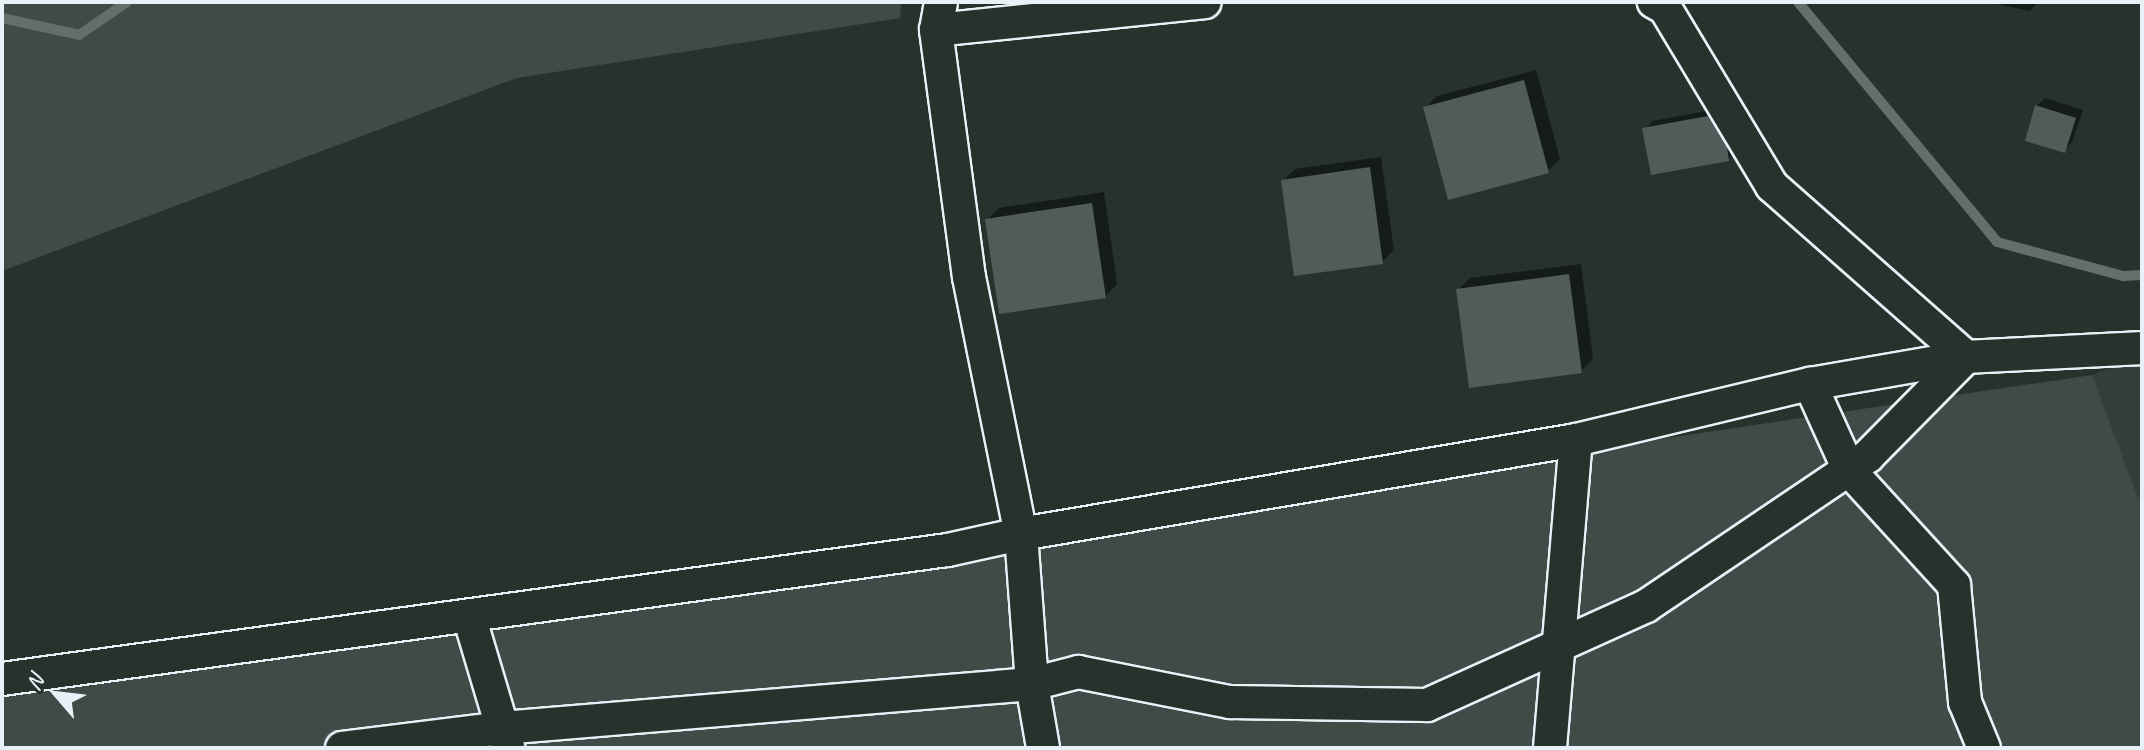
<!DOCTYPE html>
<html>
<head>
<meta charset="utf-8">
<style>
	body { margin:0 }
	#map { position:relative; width:2144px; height:750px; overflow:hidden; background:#26332d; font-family:Caveat,sans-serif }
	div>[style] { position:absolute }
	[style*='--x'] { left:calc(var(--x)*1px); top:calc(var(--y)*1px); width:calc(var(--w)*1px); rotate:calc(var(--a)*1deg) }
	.built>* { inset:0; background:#333f3a }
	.green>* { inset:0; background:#3e4b47 }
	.shadow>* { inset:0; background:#0007 }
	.stream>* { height:10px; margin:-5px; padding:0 5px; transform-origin:5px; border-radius:5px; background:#636f6d }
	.building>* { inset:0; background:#505c59 }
	.roads { filter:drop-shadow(2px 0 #e8f1f8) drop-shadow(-2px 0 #e8f1f8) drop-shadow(0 2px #e8f1f8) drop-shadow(0 -2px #e8f1f8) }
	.street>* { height:32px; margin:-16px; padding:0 16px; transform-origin:16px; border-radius:16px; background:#26332d }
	span { translate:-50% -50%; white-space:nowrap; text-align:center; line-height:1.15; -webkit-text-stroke:8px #26332d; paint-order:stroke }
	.frame { position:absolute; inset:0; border:4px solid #e8f1f8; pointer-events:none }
	.north { position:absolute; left:16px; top:654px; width:80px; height:80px; -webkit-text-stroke:6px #26332d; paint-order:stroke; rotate:298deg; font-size:22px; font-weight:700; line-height:32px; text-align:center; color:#e8f1f8 }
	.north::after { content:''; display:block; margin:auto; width:28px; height:36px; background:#e8f1f8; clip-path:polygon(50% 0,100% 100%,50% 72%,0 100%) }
</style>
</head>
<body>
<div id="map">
	<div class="built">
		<i style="clip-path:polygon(2142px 355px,2142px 498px,2138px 498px,2092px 375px)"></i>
	</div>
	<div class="green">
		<i style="clip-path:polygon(2px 2px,901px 2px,900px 18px,517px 78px,2px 271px)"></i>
		<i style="clip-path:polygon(2092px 375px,2138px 498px,2142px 498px,2142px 748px,2px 748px,2px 685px)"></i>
	</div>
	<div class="shadow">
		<i style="clip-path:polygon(1987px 2px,2038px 2px,2030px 11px)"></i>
		<i style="clip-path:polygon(1536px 70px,1560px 159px,1548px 171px,1425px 108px,1437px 96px)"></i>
		<i style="clip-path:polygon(2045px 98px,2083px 110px,2072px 142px,2064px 151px,2037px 106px)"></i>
		<i style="clip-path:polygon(1716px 109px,1736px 151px,1728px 159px,1645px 129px,1653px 121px)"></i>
		<i style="clip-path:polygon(1381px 157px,1394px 250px,1382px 262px,1283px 181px,1295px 169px)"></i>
		<i style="clip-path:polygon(1104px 192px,1117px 284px,1106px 296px,987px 220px,999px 208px)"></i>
		<i style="clip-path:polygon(1581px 264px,1593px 359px,1581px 371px,1458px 290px,1470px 278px)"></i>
	</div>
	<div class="stream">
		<i style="--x:1798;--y:2;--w:312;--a:50.3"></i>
		<i style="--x:1997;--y:242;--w:131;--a:15.1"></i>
		<i style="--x:2123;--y:276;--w:19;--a:-3"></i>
		<i style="--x:2;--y:18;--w:79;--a:12.4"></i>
		<i style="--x:79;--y:35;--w:58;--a:-34.5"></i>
	</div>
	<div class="building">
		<i style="clip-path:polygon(1524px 80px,1549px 173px,1448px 200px,1423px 107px)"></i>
		<i style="clip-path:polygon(2035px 105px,2076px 118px,2065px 153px,2025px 141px)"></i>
		<i style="clip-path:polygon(1708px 116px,1727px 147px,1729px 161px,1651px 175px,1642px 128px)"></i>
		<i style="clip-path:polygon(1370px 167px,1383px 264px,1294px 276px,1281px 180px)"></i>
		<i style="clip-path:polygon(1092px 203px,1106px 298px,999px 314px,985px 219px)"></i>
		<i style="clip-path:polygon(1569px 274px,1582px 373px,1469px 388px,1456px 289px)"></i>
	</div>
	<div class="roads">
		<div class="street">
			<i style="--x:941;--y:2;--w:28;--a:100"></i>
			<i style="--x:936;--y:30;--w:249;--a:82.4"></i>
			<i style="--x:969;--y:277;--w:262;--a:78.6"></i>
			<i style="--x:1021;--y:534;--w:150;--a:85.8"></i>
			<i style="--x:1032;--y:684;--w:65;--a:80.2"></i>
			<i style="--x:936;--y:30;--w:270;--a:-5.9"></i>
			<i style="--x:1810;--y:384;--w:94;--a:65.6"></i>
			<i style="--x:1849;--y:470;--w:156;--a:47.6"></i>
			<i style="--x:1954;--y:585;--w:118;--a:84.6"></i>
			<i style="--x:1965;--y:702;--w:50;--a:67.6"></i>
			<i style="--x:469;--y:616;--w:137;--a:73.4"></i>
			<i style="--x:2;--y:679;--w:955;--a:-7.77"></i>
			<i style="--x:948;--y:550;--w:75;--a:-12.4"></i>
			<i style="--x:1021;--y:534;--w:563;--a:-9.61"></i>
			<i style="--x:1576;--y:440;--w:241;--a:-13.5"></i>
			<i style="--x:1810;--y:384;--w:158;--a:-9.8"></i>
			<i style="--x:1966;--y:357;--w:259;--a:-138.6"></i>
			<i style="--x:1772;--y:186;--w:208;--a:-121"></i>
			<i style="--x:1665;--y:8;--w:13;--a:-151"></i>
			<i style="--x:342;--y:748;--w:161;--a:-7.1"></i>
			<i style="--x:502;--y:728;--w:532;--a:-4.75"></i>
			<i style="--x:1032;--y:684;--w:48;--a:-14.6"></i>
			<i style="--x:1078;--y:672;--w:155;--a:11.2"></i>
			<i style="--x:1230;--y:702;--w:197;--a:0.9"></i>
			<i style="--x:1427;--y:705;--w:240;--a:-24.3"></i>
			<i style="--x:1646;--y:606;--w:268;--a:-34"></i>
			<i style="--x:1868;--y:456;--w:139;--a:-45.3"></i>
			<i style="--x:1966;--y:357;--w:176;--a:-2.9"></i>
			<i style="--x:1550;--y:748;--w:309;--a:-85.2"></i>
		</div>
	</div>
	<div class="frame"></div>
	<div class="north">N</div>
</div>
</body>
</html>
